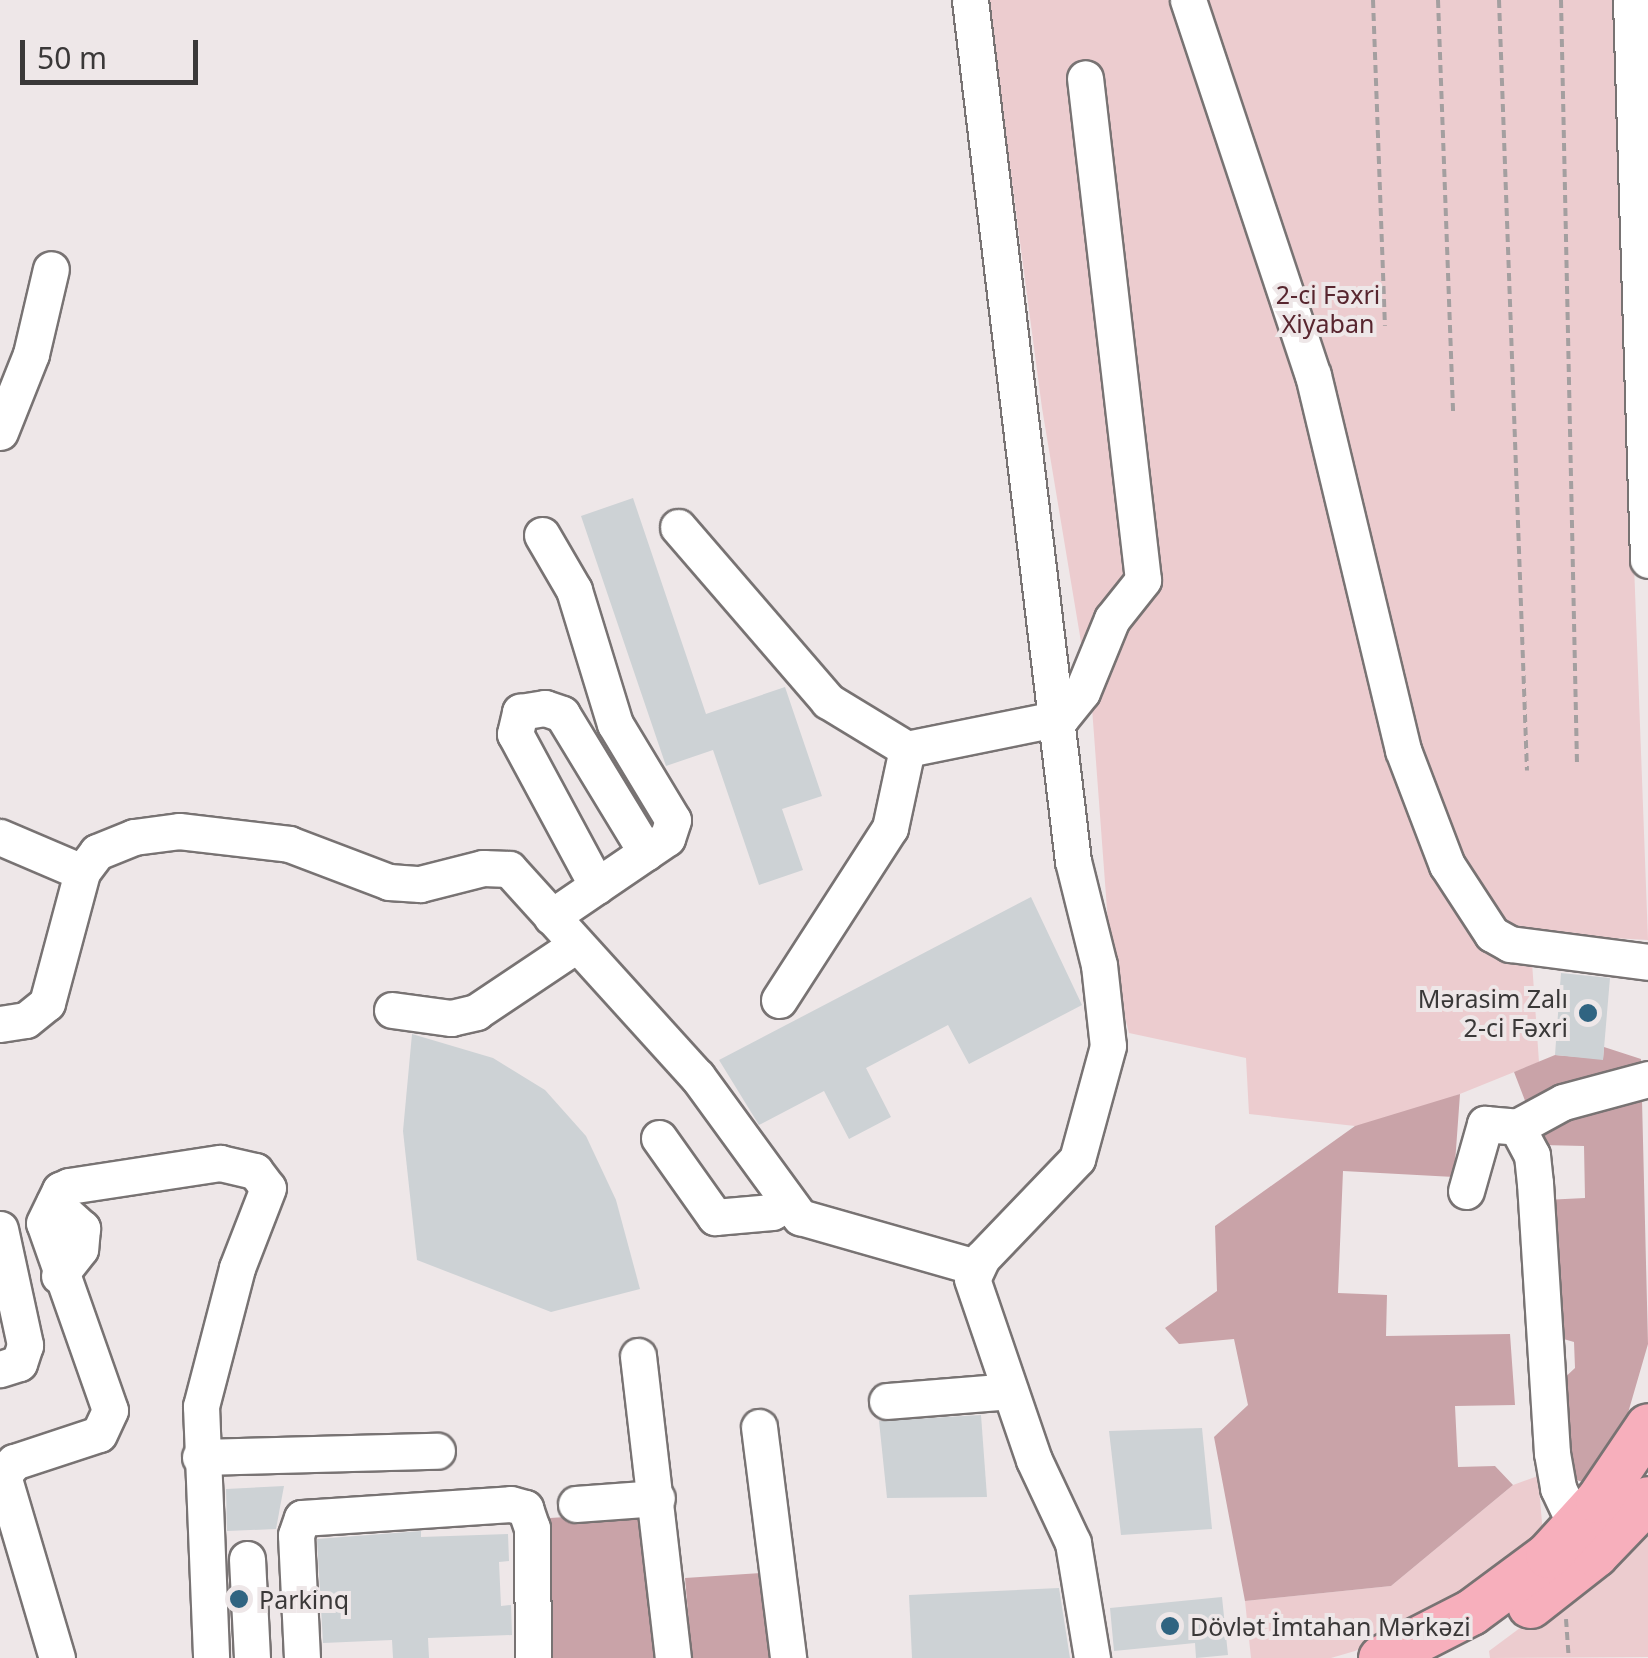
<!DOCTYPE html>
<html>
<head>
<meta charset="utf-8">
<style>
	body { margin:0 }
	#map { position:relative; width:1648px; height:1658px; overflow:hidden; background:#eee7e8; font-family:"Noto Sans",sans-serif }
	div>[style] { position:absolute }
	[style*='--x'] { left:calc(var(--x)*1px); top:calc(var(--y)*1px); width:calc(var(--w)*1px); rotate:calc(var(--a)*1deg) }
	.green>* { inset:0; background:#eccccf }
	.forest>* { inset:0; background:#c9a3a8 }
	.building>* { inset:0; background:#cdd2d5 }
	.path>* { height:4px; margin-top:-2px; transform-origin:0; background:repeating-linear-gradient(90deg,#a49fa0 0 8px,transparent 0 13px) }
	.roads { filter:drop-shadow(2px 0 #787373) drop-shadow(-2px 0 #787373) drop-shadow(0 2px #787373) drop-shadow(0 -2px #787373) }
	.minor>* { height:35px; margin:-17.5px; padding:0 17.5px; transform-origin:17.5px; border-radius:17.5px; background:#fff }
	.major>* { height:45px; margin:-22.5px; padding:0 22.5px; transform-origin:22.5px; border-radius:22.5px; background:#f7afbc }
	.dots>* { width:28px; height:28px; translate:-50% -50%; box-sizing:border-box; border:5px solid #eee7e8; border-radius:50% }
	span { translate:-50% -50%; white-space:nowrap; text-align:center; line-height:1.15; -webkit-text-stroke:8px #eee7e8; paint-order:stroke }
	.park-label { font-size:25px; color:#58262f }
	.poi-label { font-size:25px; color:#3a3838 }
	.right { translate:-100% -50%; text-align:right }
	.left { translate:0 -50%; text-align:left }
	.scale { position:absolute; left:20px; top:40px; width:178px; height:45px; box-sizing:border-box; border:5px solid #3a3838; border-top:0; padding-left:12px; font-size:30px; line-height:35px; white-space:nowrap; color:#3a3838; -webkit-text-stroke:8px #eee7e8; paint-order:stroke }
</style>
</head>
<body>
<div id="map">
	<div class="green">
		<i style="clip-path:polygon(988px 0,1613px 0,1648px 940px,1540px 934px,1531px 948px,1539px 1062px,1403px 1117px,1355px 1126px,1249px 1114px,1246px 1058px,1129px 1033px,1111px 963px,1092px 708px,1042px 408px)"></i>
		<i style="clip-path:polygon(1538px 1476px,1543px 1534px,1461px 1598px,1355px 1651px,1331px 1658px,1251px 1658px,1245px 1601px,1391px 1586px,1513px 1485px)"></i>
		<i style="clip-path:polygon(1642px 1537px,1648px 1537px,1648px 1657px,1490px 1658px,1489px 1651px)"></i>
	</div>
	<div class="forest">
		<i style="clip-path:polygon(1604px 1047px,1641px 1059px,1648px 1344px,1628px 1413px,1585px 1483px,1566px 1476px,1559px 1383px,1575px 1368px,1574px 1342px,1553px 1336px,1545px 1200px,1585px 1198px,1584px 1146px,1542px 1145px,1514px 1072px,1555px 1055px,1603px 1059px)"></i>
		<i style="clip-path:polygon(1460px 1094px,1454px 1177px,1343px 1171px,1338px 1293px,1387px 1295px,1386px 1336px,1510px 1334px,1515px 1405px,1455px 1406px,1458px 1467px,1495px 1466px,1513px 1485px,1391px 1586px,1245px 1601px,1214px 1437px,1248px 1405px,1234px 1339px,1179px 1344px,1165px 1328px,1217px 1291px,1215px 1226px,1355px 1126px)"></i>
		<i style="clip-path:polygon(645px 1512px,660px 1658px,553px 1658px,550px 1518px)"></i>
		<i style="clip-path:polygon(761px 1573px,775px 1658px,692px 1658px,685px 1578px)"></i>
	</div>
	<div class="building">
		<i style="clip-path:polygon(633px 498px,706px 714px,785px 687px,822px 796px,782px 809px,803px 870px,759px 885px,713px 750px,666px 766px,581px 516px)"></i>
		<i style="clip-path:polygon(1031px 897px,1082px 1005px,969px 1064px,948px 1025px,866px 1068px,891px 1117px,849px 1139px,824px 1091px,759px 1125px,719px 1060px)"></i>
		<i style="clip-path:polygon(1561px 973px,1610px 978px,1603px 1060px,1555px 1055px)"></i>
		<i style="clip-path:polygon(412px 1034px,493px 1058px,545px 1090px,586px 1136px,616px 1200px,640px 1289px,551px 1312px,417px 1260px,403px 1131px)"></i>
		<i style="clip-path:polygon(981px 1415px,987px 1497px,887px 1498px,879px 1421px)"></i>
		<i style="clip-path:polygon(1202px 1428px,1212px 1529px,1121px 1535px,1109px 1431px)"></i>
		<i style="clip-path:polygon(284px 1486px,276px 1529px,227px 1531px,226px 1489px)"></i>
		<i style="clip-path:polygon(421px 1531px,421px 1537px,508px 1534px,509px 1561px,499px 1562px,501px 1606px,511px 1605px,512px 1635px,428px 1638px,429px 1658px,393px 1658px,392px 1640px,323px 1643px,317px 1539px)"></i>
		<i style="clip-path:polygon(1059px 1588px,1070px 1658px,912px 1658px,909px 1595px)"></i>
		<i style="clip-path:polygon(1222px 1597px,1228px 1655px,1196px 1658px,1195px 1643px,1114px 1651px,1110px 1608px)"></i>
	</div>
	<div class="path">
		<i style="--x:1373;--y:0;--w:326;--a:87.9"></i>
		<i style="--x:1438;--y:0;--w:412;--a:87.9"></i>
		<i style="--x:1499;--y:0;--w:771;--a:87.92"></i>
		<i style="--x:1561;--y:0;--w:763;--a:88.8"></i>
		<i style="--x:1566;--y:1619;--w:39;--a:86"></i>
	</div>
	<div class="roads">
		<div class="minor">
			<i style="--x:970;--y:0;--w:867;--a:83.18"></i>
			<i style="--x:1073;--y:861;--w:107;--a:76"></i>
			<i style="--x:1099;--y:965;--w:81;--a:83.7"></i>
			<i style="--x:1108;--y:1046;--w:117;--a:105.3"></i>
			<i style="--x:1077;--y:1159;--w:137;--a:133.8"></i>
			<i style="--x:982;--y:1258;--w:23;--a:115"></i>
			<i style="--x:972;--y:1279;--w:191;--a:71.1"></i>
			<i style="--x:1034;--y:1460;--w:92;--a:64.8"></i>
			<i style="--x:1073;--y:1543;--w:117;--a:80.6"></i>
			<i style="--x:1188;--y:0;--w:395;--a:71.6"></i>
			<i style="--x:1313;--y:375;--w:386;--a:76.5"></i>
			<i style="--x:1403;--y:750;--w:123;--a:69.1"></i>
			<i style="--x:1447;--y:865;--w:82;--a:56.9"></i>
			<i style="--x:1492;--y:934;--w:21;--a:29"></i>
			<i style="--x:1510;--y:944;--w:139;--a:7.4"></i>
			<i style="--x:1631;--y:0;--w:560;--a:88.26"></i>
			<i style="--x:0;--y:432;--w:84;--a:-68.3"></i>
			<i style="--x:31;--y:354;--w:87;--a:-76.8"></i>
			<i style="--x:678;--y:527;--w:230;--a:49.2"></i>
			<i style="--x:828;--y:701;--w:92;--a:31.3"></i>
			<i style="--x:542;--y:535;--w:64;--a:59.8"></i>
			<i style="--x:574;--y:590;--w:140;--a:73"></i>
			<i style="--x:615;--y:724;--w:112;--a:58.9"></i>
			<i style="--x:673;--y:820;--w:19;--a:108"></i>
			<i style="--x:667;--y:838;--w:140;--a:145.7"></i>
			<i style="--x:0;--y:837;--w:89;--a:23.1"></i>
			<i style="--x:597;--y:886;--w:173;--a:-118.3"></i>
			<i style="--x:515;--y:734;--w:23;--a:-77"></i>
			<i style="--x:520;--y:712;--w:25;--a:-9"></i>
			<i style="--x:545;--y:708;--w:18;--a:19"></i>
			<i style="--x:562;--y:714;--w:162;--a:58.7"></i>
			<i style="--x:779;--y:1000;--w:205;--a:-57.2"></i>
			<i style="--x:890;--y:828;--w:81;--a:-77.9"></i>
			<i style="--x:907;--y:749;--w:157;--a:-11.4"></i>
			<i style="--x:1061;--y:718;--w:33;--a:-51"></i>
			<i style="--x:1082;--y:692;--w:79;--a:-67.7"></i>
			<i style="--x:1112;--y:619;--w:50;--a:-51.5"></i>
			<i style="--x:1143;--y:580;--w:505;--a:-96.59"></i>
			<i style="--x:392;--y:1010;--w:60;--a:7.7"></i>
			<i style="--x:451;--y:1018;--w:26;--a:-13"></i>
			<i style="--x:476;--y:1012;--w:120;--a:-33.8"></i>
			<i style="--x:0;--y:1024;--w:26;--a:-9"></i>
			<i style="--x:26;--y:1020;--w:27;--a:-39"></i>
			<i style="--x:47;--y:1003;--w:136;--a:-75"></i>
			<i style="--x:82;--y:872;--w:25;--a:-53"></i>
			<i style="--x:97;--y:852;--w:40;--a:-22"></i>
			<i style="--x:134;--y:837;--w:45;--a:-7.6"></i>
			<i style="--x:179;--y:831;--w:111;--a:6.7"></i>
			<i style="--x:289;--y:844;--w:107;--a:20.8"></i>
			<i style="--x:389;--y:882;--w:31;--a:4"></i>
			<i style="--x:420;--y:884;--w:65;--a:-14.3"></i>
			<i style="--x:483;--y:868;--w:26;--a:2"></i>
			<i style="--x:509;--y:869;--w:280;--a:47.8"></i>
			<i style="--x:697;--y:1076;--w:175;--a:53.9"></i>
			<i style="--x:800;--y:1217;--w:182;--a:15.9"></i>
			<i style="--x:1517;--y:1127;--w:52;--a:-28.5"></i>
			<i style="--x:1563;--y:1102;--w:88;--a:-15.1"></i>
			<i style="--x:659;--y:1138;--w:97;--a:54.7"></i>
			<i style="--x:715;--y:1217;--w:57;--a:-5"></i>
			<i style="--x:772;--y:1212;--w:16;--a:-30"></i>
			<i style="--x:1466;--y:1191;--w:70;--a:-74.2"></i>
			<i style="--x:1485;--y:1124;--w:32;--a:5"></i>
			<i style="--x:1517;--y:1127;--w:32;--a:62"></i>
			<i style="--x:1532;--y:1155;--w:28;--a:84"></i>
			<i style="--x:1535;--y:1183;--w:271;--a:86.4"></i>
			<i style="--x:1552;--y:1453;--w:36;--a:80"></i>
			<i style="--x:1558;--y:1488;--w:42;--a:64.7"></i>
			<i style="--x:54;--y:1203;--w:38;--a:42"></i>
			<i style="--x:82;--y:1228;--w:21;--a:95"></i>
			<i style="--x:80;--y:1249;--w:34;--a:128"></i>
			<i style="--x:0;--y:1229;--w:119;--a:77.8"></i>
			<i style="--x:25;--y:1345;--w:19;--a:108"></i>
			<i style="--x:19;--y:1363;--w:20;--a:162"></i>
			<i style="--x:638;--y:1356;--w:304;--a:83.4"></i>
			<i style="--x:887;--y:1401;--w:123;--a:-4.6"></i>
			<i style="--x:759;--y:1427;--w:233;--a:82.8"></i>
			<i style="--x:200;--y:1457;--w:237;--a:-1.5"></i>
			<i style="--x:576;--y:1504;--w:81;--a:-4.2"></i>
			<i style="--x:247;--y:1559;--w:99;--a:87.1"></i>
			<i style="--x:57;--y:1658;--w:190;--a:-106.5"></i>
			<i style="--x:3;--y:1476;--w:18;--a:-52"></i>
			<i style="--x:14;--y:1462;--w:89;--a:-18.2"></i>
			<i style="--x:99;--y:1434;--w:26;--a:-65"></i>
			<i style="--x:110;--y:1410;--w:198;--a:-109.4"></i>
			<i style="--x:44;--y:1223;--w:37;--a:-64"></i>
			<i style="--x:60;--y:1190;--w:10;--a:-24"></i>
			<i style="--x:69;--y:1186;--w:153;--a:-8.7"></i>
			<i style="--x:220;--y:1163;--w:36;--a:13"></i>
			<i style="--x:255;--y:1171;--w:21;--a:53"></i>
			<i style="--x:268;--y:1188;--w:86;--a:111.2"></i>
			<i style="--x:237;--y:1268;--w:143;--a:104.6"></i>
			<i style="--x:201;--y:1406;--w:252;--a:87.7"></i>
			<i style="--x:302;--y:1658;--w:123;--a:-92.8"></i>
			<i style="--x:296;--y:1535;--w:18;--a:-71"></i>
			<i style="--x:302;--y:1518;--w:209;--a:-3.8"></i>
			<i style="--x:511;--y:1504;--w:15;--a:16"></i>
			<i style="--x:525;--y:1508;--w:21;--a:71"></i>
			<i style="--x:532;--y:1528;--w:130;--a:89.6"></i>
		</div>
		<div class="major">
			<i style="--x:1530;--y:1605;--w:83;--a:-38.1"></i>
			<i style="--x:1595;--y:1554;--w:76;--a:-46.1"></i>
			<i style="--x:1381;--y:1658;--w:101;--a:-27.1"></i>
			<i style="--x:1471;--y:1612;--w:96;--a:-36.5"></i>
			<i style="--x:1548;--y:1555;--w:74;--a:-47.7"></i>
			<i style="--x:1598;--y:1500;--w:89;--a:-56"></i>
		</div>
	</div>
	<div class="dots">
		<i style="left:1588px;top:1013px;background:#306481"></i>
		<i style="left:239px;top:1599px;background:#306481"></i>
		<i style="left:1170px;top:1626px;background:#306481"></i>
	</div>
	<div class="park-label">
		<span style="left:1328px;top:309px">2-ci Fəxri<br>Xiyaban</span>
	</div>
	<div class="poi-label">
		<span class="right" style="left:1568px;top:1013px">Mərasim Zalı<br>2-ci Fəxri</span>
		<span class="left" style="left:259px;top:1599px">Parkinq</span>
		<span class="left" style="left:1190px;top:1626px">Dövlət İmtahan Mərkəzi</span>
	</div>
	<div class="scale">50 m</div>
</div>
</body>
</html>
